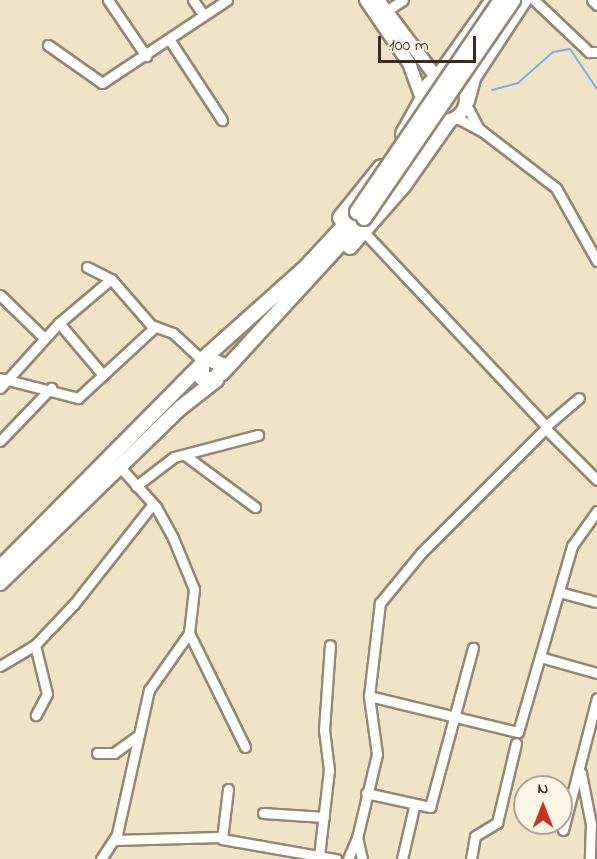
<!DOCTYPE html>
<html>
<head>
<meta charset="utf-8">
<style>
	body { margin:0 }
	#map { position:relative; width:597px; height:859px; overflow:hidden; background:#efe4c6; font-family:"Indie Flower",sans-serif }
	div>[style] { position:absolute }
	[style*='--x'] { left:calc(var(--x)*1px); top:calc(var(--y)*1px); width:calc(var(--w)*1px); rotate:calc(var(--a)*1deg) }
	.stream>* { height:2px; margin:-1px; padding:0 1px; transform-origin:1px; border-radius:1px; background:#79ade6 }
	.roads { filter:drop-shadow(2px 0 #958772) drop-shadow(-2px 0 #958772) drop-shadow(0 2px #958772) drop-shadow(0 -2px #958772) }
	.minor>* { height:9px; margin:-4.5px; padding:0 4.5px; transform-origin:4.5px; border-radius:4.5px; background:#fff }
	.major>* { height:12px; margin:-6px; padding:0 6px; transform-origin:6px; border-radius:6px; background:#fff }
	.major>.ring { margin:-6px; padding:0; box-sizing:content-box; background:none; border:12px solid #fff; border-radius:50% }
	.highway>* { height:14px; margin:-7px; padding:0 7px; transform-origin:7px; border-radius:7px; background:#fff }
	.bridges { filter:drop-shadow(2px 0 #958772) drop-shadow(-2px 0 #958772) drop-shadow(0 2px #958772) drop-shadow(0 -2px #958772) }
	.highway-bridge>* { height:14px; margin:-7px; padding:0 7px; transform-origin:7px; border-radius:7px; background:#fff }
	span { translate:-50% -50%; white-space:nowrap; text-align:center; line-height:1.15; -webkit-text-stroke:4.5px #fcf5e5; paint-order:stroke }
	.north { position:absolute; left:513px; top:775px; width:60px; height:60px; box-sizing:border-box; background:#fcf5e5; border:2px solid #afa495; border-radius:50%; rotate:0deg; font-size:16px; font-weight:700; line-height:24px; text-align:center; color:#3b2a1e }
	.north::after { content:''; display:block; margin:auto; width:21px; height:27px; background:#c8321e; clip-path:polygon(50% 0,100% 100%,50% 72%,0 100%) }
	.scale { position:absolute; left:378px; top:36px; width:98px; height:27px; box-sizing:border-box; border:3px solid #3b2a1e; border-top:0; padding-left:8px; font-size:18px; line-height:21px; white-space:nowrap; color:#3b2a1e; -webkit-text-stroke:4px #fcf5e5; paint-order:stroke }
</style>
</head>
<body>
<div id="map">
	<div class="stream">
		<i style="--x:492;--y:90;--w:27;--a:-15"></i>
		<i style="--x:518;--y:83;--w:47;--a:-41.5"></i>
		<i style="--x:553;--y:52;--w:17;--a:-10"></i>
		<i style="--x:570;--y:49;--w:48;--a:56"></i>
	</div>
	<div class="roads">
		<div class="minor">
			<i style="--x:108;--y:0;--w:68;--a:55.8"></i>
			<i style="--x:193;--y:0;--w:19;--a:55"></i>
			<i style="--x:534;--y:0;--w:76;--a:43.4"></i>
			<i style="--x:589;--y:52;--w:8;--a:0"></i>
			<i style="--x:592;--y:0;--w:7;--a:45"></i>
			<i style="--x:386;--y:11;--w:20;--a:-33"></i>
			<i style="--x:169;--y:39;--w:97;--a:56.8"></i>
			<i style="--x:48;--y:45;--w:66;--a:35.1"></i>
			<i style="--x:102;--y:83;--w:150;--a:-33.6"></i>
			<i style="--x:468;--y:108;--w:22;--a:63"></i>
			<i style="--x:478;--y:128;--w:98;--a:37.6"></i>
			<i style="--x:556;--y:188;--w:84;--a:60.7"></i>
			<i style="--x:459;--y:119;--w:26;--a:28"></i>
			<i style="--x:87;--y:267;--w:27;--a:27"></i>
			<i style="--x:111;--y:279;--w:61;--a:49"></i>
			<i style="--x:151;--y:325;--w:23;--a:20"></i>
			<i style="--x:173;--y:333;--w:40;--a:43"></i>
			<i style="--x:0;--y:295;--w:62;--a:44.3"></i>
			<i style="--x:59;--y:323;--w:68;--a:49.8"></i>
			<i style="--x:0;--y:378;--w:81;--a:14.4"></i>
			<i style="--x:78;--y:398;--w:105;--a:-42.7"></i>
			<i style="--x:0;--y:388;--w:88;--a:-47.8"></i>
			<i style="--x:59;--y:323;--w:68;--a:-40.2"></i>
			<i style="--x:546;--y:426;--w:43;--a:-40.3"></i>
			<i style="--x:546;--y:429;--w:72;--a:45"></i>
			<i style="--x:0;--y:441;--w:74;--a:-46.1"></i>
			<i style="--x:186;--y:456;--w:86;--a:36.5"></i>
			<i style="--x:120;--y:467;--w:54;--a:48"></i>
			<i style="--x:156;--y:507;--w:35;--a:61"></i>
			<i style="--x:173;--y:538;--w:55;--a:67.6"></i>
			<i style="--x:194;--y:589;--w:44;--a:96.5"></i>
			<i style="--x:189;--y:633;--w:127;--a:63.8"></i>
			<i style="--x:136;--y:486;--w:48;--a:-37.3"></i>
			<i style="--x:174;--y:457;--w:87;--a:-14.7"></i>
			<i style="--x:559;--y:592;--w:39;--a:15"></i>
			<i style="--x:35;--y:645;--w:50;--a:76.2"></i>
			<i style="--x:47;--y:694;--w:24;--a:118"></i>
			<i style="--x:540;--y:657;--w:59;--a:15.7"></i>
			<i style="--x:0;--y:666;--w:41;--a:-31"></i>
			<i style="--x:35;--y:645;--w:57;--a:-46.4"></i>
			<i style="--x:74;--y:604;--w:127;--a:-51.7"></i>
			<i style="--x:369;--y:696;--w:153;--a:13.6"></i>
			<i style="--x:518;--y:732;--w:194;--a:-73.8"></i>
			<i style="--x:572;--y:546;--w:43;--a:-54.5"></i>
			<i style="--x:97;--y:753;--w:17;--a:0"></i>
			<i style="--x:114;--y:753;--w:27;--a:-36"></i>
			<i style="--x:581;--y:773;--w:52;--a:78.9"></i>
			<i style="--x:591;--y:824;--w:35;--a:92"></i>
			<i style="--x:228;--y:789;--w:50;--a:96.8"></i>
			<i style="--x:222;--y:839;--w:116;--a:10"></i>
			<i style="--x:366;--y:793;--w:66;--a:12.3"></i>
			<i style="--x:430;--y:807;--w:165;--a:-74.9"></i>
			<i style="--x:263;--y:813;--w:61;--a:3.8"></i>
			<i style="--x:563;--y:830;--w:136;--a:-75.6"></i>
			<i style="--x:114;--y:840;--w:106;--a:-1.6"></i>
			<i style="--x:319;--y:856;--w:87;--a:-83.4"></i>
			<i style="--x:329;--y:770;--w:40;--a:-97.1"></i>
			<i style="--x:324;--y:730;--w:85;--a:-86"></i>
			<i style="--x:101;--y:859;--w:30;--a:-57"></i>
			<i style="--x:117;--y:834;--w:148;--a:-77.5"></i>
			<i style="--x:149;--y:690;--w:70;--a:-54.9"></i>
			<i style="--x:348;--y:859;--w:23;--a:-67"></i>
			<i style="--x:362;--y:859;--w:22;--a:-103"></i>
			<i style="--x:357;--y:838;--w:86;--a:-76.6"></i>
			<i style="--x:377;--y:754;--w:59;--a:-97.9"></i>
			<i style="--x:369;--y:696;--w:94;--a:-83.3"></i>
			<i style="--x:380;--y:603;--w:65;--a:-50.6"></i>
			<i style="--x:421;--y:553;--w:178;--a:-45"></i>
			<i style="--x:547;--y:427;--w:266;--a:-133.2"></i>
			<i style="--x:402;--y:859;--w:53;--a:-77"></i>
			<i style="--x:471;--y:859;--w:23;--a:-80"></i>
			<i style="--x:475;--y:836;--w:26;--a:-31"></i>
			<i style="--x:497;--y:823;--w:82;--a:-76.6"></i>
		</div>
		<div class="major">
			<i style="--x:366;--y:0;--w:76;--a:55.7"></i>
			<i style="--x:409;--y:63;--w:32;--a:70"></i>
			<i style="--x:378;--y:0;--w:96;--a:53"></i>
			<i class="ring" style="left:422px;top:77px;width:32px;height:32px"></i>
		</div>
		<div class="highway">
			<i style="--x:438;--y:77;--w:90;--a:-54.5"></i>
			<i style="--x:467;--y:101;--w:24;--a:-75"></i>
			<i style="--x:473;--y:78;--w:93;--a:-56.8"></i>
			<i style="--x:403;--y:134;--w:37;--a:-61"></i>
			<i style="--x:340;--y:218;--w:65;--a:-51.2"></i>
			<i style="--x:350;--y:247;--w:82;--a:-48.9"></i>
			<i style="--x:404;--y:185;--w:78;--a:-54.9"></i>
			<i style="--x:207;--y:358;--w:17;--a:25"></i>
			<i style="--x:222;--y:365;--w:16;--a:112"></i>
			<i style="--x:216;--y:380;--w:14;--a:-172"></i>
			<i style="--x:202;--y:378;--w:18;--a:-90"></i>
			<i style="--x:202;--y:360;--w:140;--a:-41.8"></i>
			<i style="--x:306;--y:267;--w:75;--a:-47.2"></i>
			<i style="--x:222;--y:373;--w:210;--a:-47.5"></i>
			<i style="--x:0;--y:568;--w:283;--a:-45.3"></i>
			<i style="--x:0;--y:583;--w:250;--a:-44.2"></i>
			<i style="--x:179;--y:409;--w:47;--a:-38.1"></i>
		</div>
	</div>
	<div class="bridges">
		<div class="highway-bridge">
			<i style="--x:357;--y:212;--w:256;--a:-55.8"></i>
			<i style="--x:364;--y:218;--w:264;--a:-55.6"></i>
		</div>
	</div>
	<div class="north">N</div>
	<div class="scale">100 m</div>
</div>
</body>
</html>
